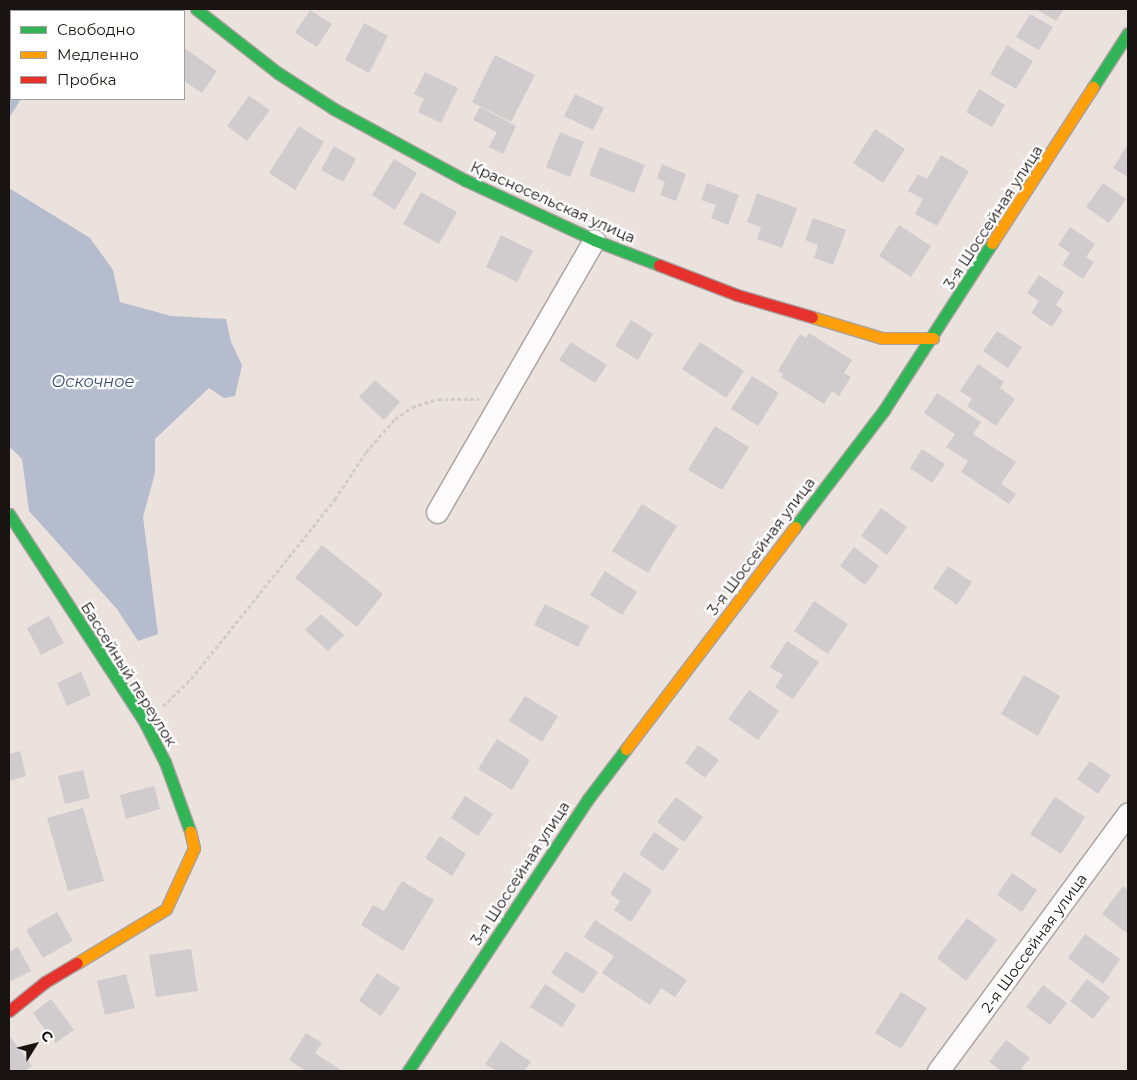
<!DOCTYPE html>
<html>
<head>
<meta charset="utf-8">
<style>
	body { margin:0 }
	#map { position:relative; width:1137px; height:1080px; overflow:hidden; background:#ebe1dd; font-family:Montserrat,sans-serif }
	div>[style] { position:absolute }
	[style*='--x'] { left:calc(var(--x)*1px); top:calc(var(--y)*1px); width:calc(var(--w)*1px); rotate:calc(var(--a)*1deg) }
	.water>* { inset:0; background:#b4bcce }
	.building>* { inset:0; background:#d0cccd }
	.path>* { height:3px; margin-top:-1.5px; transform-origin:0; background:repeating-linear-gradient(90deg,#d0cdcb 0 4px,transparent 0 6.5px) }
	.roads { filter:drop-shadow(1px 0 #a8a19e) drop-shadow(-1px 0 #a8a19e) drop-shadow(0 1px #a8a19e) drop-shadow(0 -1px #a8a19e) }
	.street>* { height:21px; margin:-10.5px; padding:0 10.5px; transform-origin:10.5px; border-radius:10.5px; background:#fcfafa }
	.fast>* { height:11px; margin:-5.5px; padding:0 5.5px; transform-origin:5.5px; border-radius:5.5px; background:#30b455 }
	.slow>* { height:11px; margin:-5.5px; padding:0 5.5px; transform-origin:5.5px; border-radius:5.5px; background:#ff9f0a }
	.jam>* { height:11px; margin:-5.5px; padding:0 5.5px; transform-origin:5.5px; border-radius:5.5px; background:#e5322d }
	span { translate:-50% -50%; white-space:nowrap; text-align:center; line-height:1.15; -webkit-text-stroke:4.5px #fff; paint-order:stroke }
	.street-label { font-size:15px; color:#191311 }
	.water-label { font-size:16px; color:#344c73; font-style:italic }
	.frame { position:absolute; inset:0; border:10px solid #191311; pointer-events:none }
	.legend { position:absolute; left:10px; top:10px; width:175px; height:90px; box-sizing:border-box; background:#fff; border:1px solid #a3a1a0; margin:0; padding:6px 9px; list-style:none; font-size:15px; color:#191311 }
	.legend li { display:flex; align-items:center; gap:10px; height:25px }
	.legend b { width:25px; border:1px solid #a3a1a0 }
	.north { position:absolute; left:10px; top:1020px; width:50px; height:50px; -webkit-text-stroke:4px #fff; paint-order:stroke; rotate:54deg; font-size:14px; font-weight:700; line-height:20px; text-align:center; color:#191311 }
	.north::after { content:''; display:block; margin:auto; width:18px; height:22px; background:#191311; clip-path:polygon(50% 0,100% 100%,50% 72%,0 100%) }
</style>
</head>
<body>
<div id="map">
	<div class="water">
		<i style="clip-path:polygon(9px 34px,11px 99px,21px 99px,9px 118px)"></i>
		<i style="clip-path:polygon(9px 188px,90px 238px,113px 270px,120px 302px,171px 316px,226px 319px,231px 342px,242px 365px,235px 396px,224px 398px,209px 388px,155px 439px,155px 473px,143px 517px,158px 634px,138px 641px,117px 609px,29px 511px,22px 459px,9px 446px)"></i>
	</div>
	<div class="building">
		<i style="clip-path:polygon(1036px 9px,1064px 9px,1056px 21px)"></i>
		<i style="clip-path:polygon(310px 10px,332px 24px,317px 47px,295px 33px)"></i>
		<i style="clip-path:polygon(1030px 14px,1053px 27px,1039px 50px,1016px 37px)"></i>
		<i style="clip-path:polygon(364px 23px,388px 36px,369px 73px,345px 60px)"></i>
		<i style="clip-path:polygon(1007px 45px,1033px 61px,1016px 89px,990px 74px)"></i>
		<i style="clip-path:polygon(184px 48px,217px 71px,202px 93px,184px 81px)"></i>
		<i style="clip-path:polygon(495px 55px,535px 75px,511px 122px,472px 102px)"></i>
		<i style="clip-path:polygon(425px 72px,458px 88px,441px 123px,418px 112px,424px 99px,414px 94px)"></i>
		<i style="clip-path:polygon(979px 89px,1005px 105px,992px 127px,966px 112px)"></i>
		<i style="clip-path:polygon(575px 94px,604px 108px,593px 130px,564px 116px)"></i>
		<i style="clip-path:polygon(249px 96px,270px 110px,247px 141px,227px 126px)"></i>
		<i style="clip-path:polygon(480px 107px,516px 126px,503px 154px,489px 147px,497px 132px,473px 120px)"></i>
		<i style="clip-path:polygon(299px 126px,324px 142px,295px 190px,269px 173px)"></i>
		<i style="clip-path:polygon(875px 129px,905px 149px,883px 183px,853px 163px)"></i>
		<i style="clip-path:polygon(560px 132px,584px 142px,570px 177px,546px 167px)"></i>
		<i style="clip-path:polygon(1128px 144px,1128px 177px,1113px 168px)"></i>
		<i style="clip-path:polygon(334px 146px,356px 159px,343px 182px,321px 170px)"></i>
		<i style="clip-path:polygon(600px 147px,645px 165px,634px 193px,589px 175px)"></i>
		<i style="clip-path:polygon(941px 155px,969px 171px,937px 226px,915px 214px,923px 199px,908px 191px,918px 174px,927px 179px)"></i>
		<i style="clip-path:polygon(394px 159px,417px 173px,395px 210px,372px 195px)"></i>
		<i style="clip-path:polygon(662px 164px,686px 174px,676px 201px,660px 195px,665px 182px,657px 178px)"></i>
		<i style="clip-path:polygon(707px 183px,739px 195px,728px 225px,711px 218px,716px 205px,701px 200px)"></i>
		<i style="clip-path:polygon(1103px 183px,1126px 199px,1109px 223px,1086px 207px)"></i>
		<i style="clip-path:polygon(421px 192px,457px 212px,439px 244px,403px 224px)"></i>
		<i style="clip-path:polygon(757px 193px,797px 208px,782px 248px,757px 239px,761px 227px,747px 222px)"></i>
		<i style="clip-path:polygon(813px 218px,846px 230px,833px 265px,814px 258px,818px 245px,805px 240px)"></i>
		<i style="clip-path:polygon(899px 225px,931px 246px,911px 277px,879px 256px)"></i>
		<i style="clip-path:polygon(1070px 227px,1095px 244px,1086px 257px,1094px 262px,1083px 279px,1062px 265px,1070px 253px,1058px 245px)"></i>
		<i style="clip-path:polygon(501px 235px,533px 251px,517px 282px,486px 267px)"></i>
		<i style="clip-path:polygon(1039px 275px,1064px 292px,1056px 305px,1063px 310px,1052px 327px,1031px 313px,1039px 301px,1027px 293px)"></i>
		<i style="clip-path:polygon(631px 320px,653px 334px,638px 360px,615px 346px)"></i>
		<i style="clip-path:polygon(997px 331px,1022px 347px,1008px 368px,983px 351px)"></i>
		<i style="clip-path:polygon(809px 333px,852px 360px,844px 373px,851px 377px,839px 396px,832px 391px,824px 404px,781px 377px,783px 374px,778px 371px,800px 334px,806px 338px)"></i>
		<i style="clip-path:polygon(571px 342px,607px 365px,595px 383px,559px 360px)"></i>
		<i style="clip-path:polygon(700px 342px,744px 371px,726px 398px,682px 369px)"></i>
		<i style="clip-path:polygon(978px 364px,1004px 382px,1000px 388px,1015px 399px,996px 426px,967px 406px,972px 399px,960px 391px)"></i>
		<i style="clip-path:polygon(752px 376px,779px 393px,758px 426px,731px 409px)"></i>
		<i style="clip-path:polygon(375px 380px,400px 402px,384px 420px,359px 397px)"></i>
		<i style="clip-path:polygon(937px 393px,981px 422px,973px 434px,1016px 462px,1001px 484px,1016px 494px,1009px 504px,961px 472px,968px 461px,946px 447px,955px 434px,924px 413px)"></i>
		<i style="clip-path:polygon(715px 426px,749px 447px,722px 490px,688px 470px)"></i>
		<i style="clip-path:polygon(922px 449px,945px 464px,932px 483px,910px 468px)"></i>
		<i style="clip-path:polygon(642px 504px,677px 526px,648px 573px,612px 551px)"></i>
		<i style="clip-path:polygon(881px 508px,907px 527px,887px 555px,861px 536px)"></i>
		<i style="clip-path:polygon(322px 545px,383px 594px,357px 627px,295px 578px)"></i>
		<i style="clip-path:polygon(854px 547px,879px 566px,865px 585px,840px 566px)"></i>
		<i style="clip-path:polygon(948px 566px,972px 582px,957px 605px,933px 588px)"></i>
		<i style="clip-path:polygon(605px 571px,637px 592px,622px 615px,590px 595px)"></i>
		<i style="clip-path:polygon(814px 601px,848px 624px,828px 654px,794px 631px)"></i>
		<i style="clip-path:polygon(545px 604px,589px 626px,578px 647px,534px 625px)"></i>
		<i style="clip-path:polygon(321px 614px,344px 635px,328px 651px,305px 630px)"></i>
		<i style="clip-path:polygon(49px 616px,64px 643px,41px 655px,27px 628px)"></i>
		<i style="clip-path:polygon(787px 641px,819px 662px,793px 699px,775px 687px,783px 675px,770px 667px)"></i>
		<i style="clip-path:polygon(81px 672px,91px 695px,67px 706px,57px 683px)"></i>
		<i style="clip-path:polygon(1024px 675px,1060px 696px,1038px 736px,1001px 714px)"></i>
		<i style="clip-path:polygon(749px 690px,779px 711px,758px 740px,728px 719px)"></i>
		<i style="clip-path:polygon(525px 696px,558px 716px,542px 742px,509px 721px)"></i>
		<i style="clip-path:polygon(497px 739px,530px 760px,512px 790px,478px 769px)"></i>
		<i style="clip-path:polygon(698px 745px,719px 760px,705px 778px,685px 763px)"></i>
		<i style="clip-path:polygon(20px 751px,26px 776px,9px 781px,9px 754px)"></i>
		<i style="clip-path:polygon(1090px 761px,1111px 775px,1098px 794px,1077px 779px)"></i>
		<i style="clip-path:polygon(83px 770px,90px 798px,65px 804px,58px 776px)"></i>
		<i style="clip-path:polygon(154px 786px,160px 809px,126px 819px,120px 795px)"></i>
		<i style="clip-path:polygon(465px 796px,493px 814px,478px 836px,451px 818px)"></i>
		<i style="clip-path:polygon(676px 797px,703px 817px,684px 842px,657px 822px)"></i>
		<i style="clip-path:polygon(1055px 797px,1085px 817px,1061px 854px,1030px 834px)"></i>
		<i style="clip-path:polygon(83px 808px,104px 881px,68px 891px,47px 818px)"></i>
		<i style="clip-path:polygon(654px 832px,679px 849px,663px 871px,639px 854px)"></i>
		<i style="clip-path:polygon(440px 836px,466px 854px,452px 876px,425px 858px)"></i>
		<i style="clip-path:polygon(624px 872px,652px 890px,631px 922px,614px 910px,620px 901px,610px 894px)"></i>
		<i style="clip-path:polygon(1012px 873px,1037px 890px,1022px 912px,997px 895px)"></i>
		<i style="clip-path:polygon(402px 881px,434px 900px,403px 951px,361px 925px,373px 905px,384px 911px)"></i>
		<i style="clip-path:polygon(1123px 886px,1128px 890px,1128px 934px,1102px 914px)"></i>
		<i style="clip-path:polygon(57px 912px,73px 941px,43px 958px,26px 930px)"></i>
		<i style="clip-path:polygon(967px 918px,997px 940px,966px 981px,937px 958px)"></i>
		<i style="clip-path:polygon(595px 920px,687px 980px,675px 997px,661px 988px,650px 1005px,602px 973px,614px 956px,584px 937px)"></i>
		<i style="clip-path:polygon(1085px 934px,1120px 959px,1103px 984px,1068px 958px)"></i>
		<i style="clip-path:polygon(18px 947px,31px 971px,9px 982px,9px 952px)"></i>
		<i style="clip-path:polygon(191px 949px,198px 991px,156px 997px,149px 955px)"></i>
		<i style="clip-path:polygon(566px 951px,598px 972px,583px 994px,551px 973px)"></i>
		<i style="clip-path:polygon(377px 973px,400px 988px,381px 1016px,359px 1001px)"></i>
		<i style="clip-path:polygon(126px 974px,135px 1008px,105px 1015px,97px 981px)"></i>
		<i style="clip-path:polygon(1087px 979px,1110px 997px,1093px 1019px,1070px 1001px)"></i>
		<i style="clip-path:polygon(545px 984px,576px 1005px,562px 1027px,530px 1007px)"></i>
		<i style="clip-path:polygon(1043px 985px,1067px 1003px,1050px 1025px,1026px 1007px)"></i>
		<i style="clip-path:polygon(901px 992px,927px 1008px,901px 1049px,875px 1033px)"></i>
		<i style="clip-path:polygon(51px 999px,74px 1030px,55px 1043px,33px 1013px)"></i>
		<i style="clip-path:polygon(306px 1033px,322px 1043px,315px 1053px,342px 1071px,306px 1071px,289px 1060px)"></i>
		<i style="clip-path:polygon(9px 1035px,32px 1066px,25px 1071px,9px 1071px)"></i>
		<i style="clip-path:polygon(1006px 1040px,1030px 1058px,1019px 1071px,1002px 1071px,989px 1062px)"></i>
		<i style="clip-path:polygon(501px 1041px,531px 1062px,524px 1071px,496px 1071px,485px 1064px)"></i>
	</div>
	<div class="path">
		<i style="--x:163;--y:706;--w:39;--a:-44"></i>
		<i style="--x:191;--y:679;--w:231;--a:-51.3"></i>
		<i style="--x:335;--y:499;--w:56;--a:-56.6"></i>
		<i style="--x:366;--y:452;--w:44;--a:-48.7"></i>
		<i style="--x:395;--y:419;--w:21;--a:-35"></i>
		<i style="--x:412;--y:407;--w:27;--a:-17"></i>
		<i style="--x:438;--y:399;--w:41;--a:0"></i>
	</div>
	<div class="roads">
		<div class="street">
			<i style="--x:437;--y:512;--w:314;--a:-60"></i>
			<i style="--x:938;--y:1071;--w:320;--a:-53.6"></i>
		</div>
		<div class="fast">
			<i style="--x:196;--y:9;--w:104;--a:38"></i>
			<i style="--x:278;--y:73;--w:67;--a:32.7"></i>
			<i style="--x:334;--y:109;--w:149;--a:28.5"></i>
			<i style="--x:465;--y:180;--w:142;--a:24.9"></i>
			<i style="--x:594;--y:240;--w:70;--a:21"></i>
			<i style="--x:1093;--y:87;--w:64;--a:-57.1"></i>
			<i style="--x:9;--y:514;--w:249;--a:56.9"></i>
			<i style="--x:145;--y:723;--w:44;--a:62.9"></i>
			<i style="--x:165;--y:762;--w:73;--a:70.1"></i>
			<i style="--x:795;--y:527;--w:147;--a:-52.7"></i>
			<i style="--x:884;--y:410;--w:199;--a:-57.1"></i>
			<i style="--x:408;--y:1071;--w:326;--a:-56.5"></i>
			<i style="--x:588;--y:799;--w:63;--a:-52.8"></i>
		</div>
		<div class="slow">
			<i style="--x:992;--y:243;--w:186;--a:-57.1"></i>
			<i style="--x:812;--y:317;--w:73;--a:16.7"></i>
			<i style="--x:882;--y:338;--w:51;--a:0"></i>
			<i style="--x:626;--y:749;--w:279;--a:-52.7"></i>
			<i style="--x:77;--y:963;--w:104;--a:-31.2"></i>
			<i style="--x:166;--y:909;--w:67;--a:-65.3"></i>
			<i style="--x:194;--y:848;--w:17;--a:-103"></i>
		</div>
		<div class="jam">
			<i style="--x:659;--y:265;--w:84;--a:21"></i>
			<i style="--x:737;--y:295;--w:78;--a:16.3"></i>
			<i style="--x:9;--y:1011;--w:46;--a:-38.9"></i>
			<i style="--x:45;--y:982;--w:37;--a:-31"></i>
		</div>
	</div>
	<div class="street-label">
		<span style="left:553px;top:202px;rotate:24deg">Красносельская улица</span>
		<span style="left:993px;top:217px;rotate:-57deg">3-я Шоссейная улица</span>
		<span style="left:761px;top:546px;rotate:-53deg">3-я Шоссейная улица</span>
		<span style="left:129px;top:674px;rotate:58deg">Бассейный переулок</span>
		<span style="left:520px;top:873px;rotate:-57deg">3-я Шоссейная улица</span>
		<span style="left:1034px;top:943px;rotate:-54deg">2-я Шоссейная улица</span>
	</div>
	<div class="water-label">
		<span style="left:93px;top:382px">Оскочное</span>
	</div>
	<div class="frame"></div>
	<ul class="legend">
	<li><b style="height:6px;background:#30b455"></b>Свободно</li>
	<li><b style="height:6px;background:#ff9f0a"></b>Медленно</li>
	<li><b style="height:6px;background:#e5322d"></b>Пробка</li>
	</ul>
	<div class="north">С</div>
</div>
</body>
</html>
